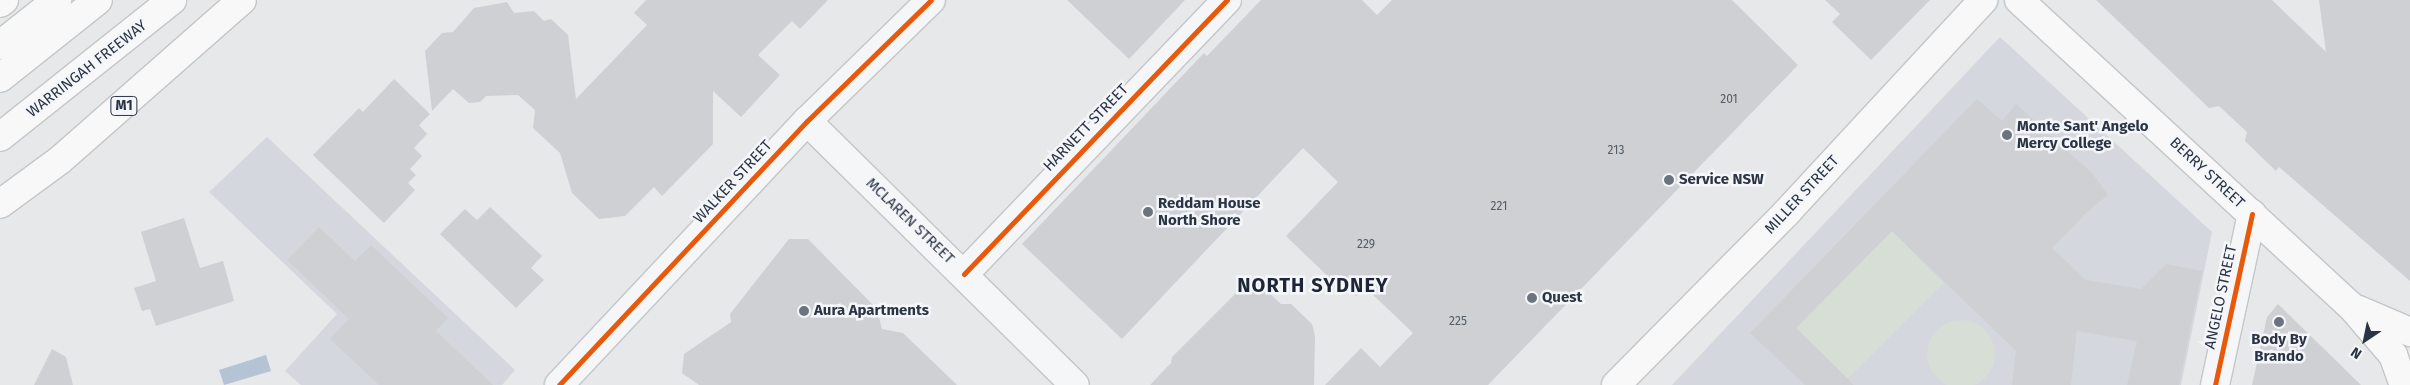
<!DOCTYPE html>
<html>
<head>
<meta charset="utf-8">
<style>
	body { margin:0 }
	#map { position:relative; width:2410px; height:385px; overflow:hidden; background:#e6e8ea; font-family:"Fira Sans",sans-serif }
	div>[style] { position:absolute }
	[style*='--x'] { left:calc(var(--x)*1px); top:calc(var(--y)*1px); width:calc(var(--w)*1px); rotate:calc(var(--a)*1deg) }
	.built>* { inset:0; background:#d4d7dd }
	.green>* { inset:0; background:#d6ded6 }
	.round { border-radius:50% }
	.water>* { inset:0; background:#b4c4d5 }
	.building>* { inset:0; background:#ced0d3 }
	.roads { filter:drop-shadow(1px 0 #c4c6c8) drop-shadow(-1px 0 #c4c6c8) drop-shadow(0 1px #c4c6c8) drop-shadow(0 -1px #c4c6c8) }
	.minor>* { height:28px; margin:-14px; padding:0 14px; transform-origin:14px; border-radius:14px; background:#f5f6f7 }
	.major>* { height:28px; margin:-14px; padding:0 14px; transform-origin:14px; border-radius:14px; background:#f8f8f8 }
	.highway>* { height:28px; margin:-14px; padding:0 14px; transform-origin:14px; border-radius:14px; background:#f8f8f8 }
	.cycleway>* { height:5px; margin:-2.5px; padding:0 2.5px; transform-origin:2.5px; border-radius:2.5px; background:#e8590c }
	.dots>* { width:14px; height:14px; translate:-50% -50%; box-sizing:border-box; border:2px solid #f4f6f9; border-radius:50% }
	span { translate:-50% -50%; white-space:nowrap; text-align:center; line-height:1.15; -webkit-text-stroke:5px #f4f6f9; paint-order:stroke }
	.number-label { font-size:12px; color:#545c69 }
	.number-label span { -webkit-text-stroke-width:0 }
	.shield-label span { padding:1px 4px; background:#f4f6f9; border:1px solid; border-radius:4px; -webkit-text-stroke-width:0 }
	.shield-label { font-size:14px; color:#2b3445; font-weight:700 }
	.street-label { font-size:15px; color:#2b3445 }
	.poi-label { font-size:15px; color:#2b3445; font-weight:700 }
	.left { translate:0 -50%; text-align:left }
	.district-label { font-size:20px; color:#1d2536; font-weight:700; letter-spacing:1px }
	.north { position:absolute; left:2340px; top:315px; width:50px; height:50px; -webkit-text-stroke:4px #f4f6f9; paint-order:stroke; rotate:214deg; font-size:14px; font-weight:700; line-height:20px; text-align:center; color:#2b3445 }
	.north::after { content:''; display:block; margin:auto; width:18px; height:22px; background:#2b3445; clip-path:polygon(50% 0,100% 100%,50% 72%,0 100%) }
</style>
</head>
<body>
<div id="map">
	<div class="built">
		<i style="clip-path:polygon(2000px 37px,2212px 232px,2181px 385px,1672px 385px)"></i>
		<i style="clip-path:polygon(267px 137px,515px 370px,502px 385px,301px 385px,285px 371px,337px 314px,209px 192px)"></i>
	</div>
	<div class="green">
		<i style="clip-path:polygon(1892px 231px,1944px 283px,1848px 379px,1796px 328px)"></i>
		<i class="round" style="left:1927px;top:320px;width:68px;height:68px"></i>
	</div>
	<div class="water">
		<i style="clip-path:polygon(266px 355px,271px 371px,224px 385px,219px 370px)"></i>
	</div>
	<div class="building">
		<i style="clip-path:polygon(646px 0,828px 0,800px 29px,792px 21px,758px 55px,780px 75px,741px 117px,713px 91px,713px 144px,662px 196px,654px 187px,625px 216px,599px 219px,572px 193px,560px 153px,533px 128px,535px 110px,518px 95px,486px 96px,480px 102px,469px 103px,453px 89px,432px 111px,425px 51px,442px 33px,453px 32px,474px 8px,507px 2px,514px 13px,534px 11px,544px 21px,551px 19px,568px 35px,576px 99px,647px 25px,634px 13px)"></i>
		<i style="clip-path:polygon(1067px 0,1185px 0,1129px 59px)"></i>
		<i style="clip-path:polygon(1261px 0,1362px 0,1377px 15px,1392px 0,1732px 0,1798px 65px,1488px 385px,1325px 385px,1361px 348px,1380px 367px,1413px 333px,1365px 287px,1356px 296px,1345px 286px,1342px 290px,1286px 236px,1338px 182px,1303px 148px,1122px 339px,1022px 244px,1204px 53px,1207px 56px)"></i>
		<i style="clip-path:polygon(1825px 0,1930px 0,1871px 60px,1832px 22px,1840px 14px)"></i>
		<i style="clip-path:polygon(2096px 0,2272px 0,2326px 52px,2319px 0,2410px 0,2410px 281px,2279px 167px,2276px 171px,2245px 141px,2247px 132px,2219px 106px,2209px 108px)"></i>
		<i style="clip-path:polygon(394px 79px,430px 114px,419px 125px,427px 134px,414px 148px,422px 156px,410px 169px,416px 175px,408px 183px,415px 190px,384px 223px,313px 155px,359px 108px,363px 112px)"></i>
		<i style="clip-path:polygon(1977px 99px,2002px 121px,2016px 104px,2093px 174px,2108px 195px,2087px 212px,2052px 248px,2086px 280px,2141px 289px,2166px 264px,2202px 271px,2179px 385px,2127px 385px,2137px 341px,2077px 331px,2071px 385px,2012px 385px,2016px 351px,1892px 231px,1796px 328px,1854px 385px,1805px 385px,1750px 333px)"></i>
		<i style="clip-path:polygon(490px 207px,542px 256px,531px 268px,544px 280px,516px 308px,440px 234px,465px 209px,477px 220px)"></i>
		<i style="clip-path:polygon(184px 218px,200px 268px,223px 261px,234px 301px,156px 326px,150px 309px,142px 311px,134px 288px,156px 281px,141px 232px)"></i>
		<i style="clip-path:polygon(319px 227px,355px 261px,371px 245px,448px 318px,436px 331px,493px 385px,379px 385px,330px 339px,349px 319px,287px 260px)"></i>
		<i style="clip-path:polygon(789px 239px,808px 239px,877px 309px,882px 329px,903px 333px,957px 385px,699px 385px,682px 373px,684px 354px,731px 322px,730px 314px)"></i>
		<i style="clip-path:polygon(1252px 277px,1281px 304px,1291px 304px,1312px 324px,1315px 336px,1314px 385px,1150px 385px,1171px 363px,1172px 357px)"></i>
		<i style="clip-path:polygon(2278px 304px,2361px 385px,2252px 385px,2267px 317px)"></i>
		<i style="clip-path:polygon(52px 349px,66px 357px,73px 385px,34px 385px)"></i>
	</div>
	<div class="roads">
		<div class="minor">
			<i style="--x:807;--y:121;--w:376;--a:44.6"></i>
			<i style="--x:964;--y:274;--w:380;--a:-46.2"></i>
			<i style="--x:559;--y:385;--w:362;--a:-46.8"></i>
			<i style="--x:807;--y:121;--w:173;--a:-44.3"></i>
			<i style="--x:2215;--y:385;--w:175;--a:-77.8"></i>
		</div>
		<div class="major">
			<i style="--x:2019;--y:0;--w:452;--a:42.7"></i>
			<i style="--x:2351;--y:306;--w:65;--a:49.4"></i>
			<i style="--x:2393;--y:355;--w:32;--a:70"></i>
			<i style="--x:2359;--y:310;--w:56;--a:23.3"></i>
			<i style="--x:1616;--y:385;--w:243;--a:-45.3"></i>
			<i style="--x:1787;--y:212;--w:289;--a:-47.2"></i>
		</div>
		<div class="highway">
			<i style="--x:0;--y:3;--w:5;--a:-37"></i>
			<i style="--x:0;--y:45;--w:73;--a:-38.3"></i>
			<i style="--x:0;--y:78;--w:125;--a:-38.5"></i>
			<i style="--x:0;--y:137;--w:220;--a:-38.5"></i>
			<i style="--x:0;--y:204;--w:74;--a:-36.3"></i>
			<i style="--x:60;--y:160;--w:242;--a:-41.3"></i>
		</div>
	</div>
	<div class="cycleway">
		<i style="--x:964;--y:274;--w:380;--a:-46.2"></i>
		<i style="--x:559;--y:385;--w:362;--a:-46.8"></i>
		<i style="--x:807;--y:121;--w:173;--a:-44.3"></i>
		<i style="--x:2215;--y:385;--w:175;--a:-77.8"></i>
	</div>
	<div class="dots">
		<i style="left:2007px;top:135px;background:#6c737f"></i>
		<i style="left:1669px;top:180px;background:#6c737f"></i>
		<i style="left:1148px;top:212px;background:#6c737f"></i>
		<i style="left:1532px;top:298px;background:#6c737f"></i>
		<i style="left:804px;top:311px;background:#6c737f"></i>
		<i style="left:2279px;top:322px;background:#6c737f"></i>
	</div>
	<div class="number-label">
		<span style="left:1729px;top:100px">201</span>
		<span style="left:1616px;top:151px">213</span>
		<span style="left:1499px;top:207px">221</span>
		<span style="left:1366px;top:245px">229</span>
		<span style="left:1458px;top:322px">225</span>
	</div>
	<div class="shield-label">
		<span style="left:124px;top:106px">M1</span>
	</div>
	<div class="street-label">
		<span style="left:87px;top:69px;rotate:-38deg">WARRINGAH FREEWAY</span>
		<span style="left:1086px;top:128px;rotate:-46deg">HARNETT STREET</span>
		<span style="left:2207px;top:173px;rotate:43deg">BERRY STREET</span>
		<span style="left:733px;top:182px;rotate:-47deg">WALKER STREET</span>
		<span style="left:1802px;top:195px;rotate:-47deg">MILLER STREET</span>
		<span style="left:910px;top:221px;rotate:44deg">MCLAREN STREET</span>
		<span style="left:2221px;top:297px;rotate:-78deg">ANGELO STREET</span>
	</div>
	<div class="poi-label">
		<span class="left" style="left:2017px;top:135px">Monte Sant' Angelo<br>Mercy College</span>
		<span class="left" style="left:1679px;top:180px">Service NSW</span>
		<span class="left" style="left:1158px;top:212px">Reddam House<br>North Shore</span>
		<span class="left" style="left:1542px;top:298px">Quest</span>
		<span class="left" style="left:814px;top:311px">Aura Apartments</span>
		<span style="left:2279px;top:348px">Body By<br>Brando</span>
	</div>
	<div class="district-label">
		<span style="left:1313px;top:285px">NORTH SYDNEY</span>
	</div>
	<div class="north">N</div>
</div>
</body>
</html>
